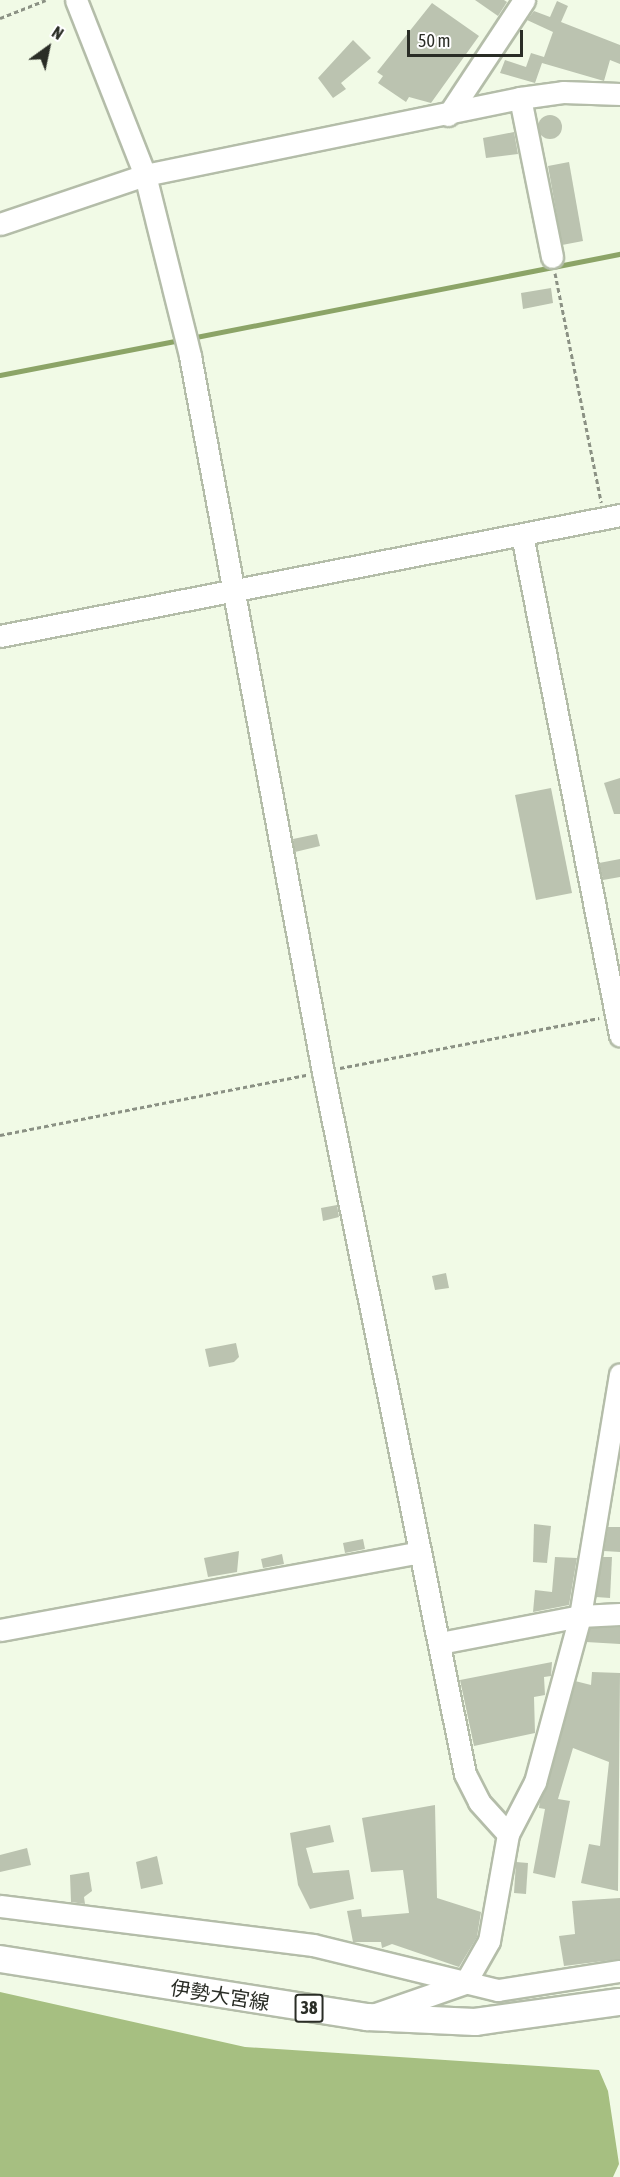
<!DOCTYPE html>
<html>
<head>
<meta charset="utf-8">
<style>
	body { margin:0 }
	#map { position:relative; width:620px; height:2177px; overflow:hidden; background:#f1fae6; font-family:"Asap Condensed","Noto Sans JP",sans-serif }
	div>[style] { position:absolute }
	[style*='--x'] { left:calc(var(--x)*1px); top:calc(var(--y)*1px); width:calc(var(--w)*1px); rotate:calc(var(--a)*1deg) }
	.forest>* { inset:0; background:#a6bf81 }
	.stream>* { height:4.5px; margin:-2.25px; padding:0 2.25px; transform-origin:2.25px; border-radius:2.25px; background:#8ca467 }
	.building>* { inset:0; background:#bbc3b0 }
	.round { border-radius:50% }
	.path>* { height:3px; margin-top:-1.5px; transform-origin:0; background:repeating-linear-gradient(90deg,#8b9184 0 4.5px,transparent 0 7.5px) }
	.roads { filter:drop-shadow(2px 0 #b4bda9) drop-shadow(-2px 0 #b4bda9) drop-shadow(0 2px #b4bda9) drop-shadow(0 -2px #b4bda9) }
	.minor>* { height:21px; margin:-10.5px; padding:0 10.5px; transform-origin:10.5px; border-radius:10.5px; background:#fff }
	.major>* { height:26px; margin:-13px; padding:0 13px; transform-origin:13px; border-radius:13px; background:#fff }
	span { translate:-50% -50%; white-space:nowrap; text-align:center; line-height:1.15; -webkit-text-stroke:4.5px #fff; paint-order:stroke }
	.shield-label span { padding:2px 4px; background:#fff; border:2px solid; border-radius:4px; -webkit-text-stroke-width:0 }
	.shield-label { font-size:18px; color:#2a2d26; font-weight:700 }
	.street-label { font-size:20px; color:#2a2d26 }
	.north { position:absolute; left:18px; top:18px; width:60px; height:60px; -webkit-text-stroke:4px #fff; paint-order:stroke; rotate:33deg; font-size:16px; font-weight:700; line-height:24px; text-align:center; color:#2a2d26 }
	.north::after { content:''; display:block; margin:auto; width:21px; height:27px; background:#2a2d26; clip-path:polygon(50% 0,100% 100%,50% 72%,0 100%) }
	.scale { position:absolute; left:407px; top:30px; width:116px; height:27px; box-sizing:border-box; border:3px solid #2a2d26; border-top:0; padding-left:8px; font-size:18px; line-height:21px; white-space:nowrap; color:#2a2d26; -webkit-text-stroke:4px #fff; paint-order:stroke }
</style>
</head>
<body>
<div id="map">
	<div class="forest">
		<i style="clip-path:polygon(0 1992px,245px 2047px,599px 2070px,608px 2091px,619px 2164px,613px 2177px,0 2177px)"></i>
	</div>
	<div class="stream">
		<i style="--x:191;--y:338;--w:437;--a:-11.1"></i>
		<i style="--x:0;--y:375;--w:183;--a:-11"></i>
	</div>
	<div class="building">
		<i style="clip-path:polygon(475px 0,504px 0,507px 2px,498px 16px)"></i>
		<i style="clip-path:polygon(557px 1px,568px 6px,561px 22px,620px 45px,620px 64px,610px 60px,604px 81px,542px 63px,535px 83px,500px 73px,505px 60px,526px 67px,531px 53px,544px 57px,553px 32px,527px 20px,534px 11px,550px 17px)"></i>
		<i style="clip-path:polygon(432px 3px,479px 36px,431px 103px,409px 97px,406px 102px,378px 83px,383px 76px,377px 72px)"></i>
		<i style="clip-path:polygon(353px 40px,371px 58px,341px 83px,346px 89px,333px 98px,318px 78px)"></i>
		<i class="round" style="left:538px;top:115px;width:24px;height:24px"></i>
		<i style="clip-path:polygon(514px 132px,518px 154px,486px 158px,483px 138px)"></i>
		<i style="clip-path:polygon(569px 162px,583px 241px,562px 245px,548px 166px)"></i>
		<i style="clip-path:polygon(551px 288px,553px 303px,523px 309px,521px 293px)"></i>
		<i style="clip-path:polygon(620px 778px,620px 814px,614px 814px,604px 783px)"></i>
		<i style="clip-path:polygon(551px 788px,572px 893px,536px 900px,515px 795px)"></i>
		<i style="clip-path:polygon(317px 834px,320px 846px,295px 852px,293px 839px)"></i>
		<i style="clip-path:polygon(620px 859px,620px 877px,603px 880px,599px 863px)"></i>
		<i style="clip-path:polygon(337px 1205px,339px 1217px,323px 1221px,321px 1208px)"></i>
		<i style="clip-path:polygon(446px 1273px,449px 1288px,435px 1290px,432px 1276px)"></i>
		<i style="clip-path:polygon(236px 1343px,239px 1357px,234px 1362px,209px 1367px,205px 1349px)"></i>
		<i style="clip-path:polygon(534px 1524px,551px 1526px,547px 1563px,533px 1562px)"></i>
		<i style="clip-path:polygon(608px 1527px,620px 1527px,620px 1552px,604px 1551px)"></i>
		<i style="clip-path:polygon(363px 1539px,365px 1549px,345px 1553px,343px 1543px)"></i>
		<i style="clip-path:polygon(239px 1551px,237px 1572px,208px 1577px,204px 1558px)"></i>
		<i style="clip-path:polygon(282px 1554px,284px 1564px,263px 1568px,261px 1559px)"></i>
		<i style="clip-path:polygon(555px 1557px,577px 1558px,569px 1605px,533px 1612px,535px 1590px,552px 1592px)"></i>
		<i style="clip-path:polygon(603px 1557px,612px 1557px,610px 1598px,596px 1597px)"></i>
		<i style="clip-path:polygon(620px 1627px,620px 1644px,586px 1642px,590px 1628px)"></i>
		<i style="clip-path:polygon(552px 1662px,551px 1676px,544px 1677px,545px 1695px,534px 1697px,535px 1733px,474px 1746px,460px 1680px)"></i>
		<i style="clip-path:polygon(592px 1672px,620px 1673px,618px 1891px,581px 1883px,589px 1844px,600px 1846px,609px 1762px,573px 1748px,558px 1799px,570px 1801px,555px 1878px,533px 1873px,545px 1809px,539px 1808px,540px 1799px,575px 1681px,591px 1685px)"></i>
		<i style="clip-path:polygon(435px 1805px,437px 1898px,481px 1912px,477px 1937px,459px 1967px,392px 1944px,382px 1948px,381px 1942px,353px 1942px,347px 1911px,361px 1909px,362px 1917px,409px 1913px,403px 1870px,371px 1872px,362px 1818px)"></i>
		<i style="clip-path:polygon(330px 1825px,334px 1842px,306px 1848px,313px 1873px,349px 1870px,354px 1899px,310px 1909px,298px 1885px,290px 1833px)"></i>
		<i style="clip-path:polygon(27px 1848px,31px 1865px,0 1872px,0 1855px)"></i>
		<i style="clip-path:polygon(157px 1856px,163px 1884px,141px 1889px,136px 1862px)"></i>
		<i style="clip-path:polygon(516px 1862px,528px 1863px,526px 1894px,514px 1893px)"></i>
		<i style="clip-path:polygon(89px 1872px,92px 1891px,84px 1897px,85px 1904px,71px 1902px,70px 1875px)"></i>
		<i style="clip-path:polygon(620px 1898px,620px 1959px,564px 1966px,559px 1936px,575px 1934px,572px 1901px)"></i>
	</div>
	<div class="path">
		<i style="--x:0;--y:18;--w:49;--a:-21.4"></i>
		<i style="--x:555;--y:273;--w:234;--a:78.6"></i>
		<i style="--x:340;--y:1068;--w:264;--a:-10.9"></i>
		<i style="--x:0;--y:1135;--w:313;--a:-11.1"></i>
	</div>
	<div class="roads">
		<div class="minor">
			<i style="--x:76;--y:0;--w:188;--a:68.5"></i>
			<i style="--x:145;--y:175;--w:187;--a:76"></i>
			<i style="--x:190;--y:356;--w:728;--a:79.48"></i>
			<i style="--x:323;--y:1072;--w:716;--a:78.56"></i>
			<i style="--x:465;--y:1774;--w:31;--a:63"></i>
			<i style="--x:479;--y:1802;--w:43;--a:47.8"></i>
			<i style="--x:520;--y:98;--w:162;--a:78.6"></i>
			<i style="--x:448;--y:115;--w:138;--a:-56.5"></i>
			<i style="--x:0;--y:224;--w:153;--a:-18.7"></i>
			<i style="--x:145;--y:175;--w:383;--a:-11.6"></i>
			<i style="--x:520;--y:98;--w:43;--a:-7.9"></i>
			<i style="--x:563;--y:92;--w:57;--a:2"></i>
			<i style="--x:522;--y:535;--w:510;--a:78.91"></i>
			<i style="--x:0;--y:636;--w:632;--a:-11.04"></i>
			<i style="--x:0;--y:1630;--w:427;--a:-10.5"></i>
			<i style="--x:440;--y:1643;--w:143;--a:-10.9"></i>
			<i style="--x:580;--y:1616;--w:40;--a:-2.9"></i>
			<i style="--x:0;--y:1906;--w:315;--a:7.1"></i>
			<i style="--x:313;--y:1945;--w:190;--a:13.7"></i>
			<i style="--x:498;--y:1990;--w:123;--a:-8.9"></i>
			<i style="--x:373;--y:2015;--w:97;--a:-19.2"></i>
			<i style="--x:465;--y:1983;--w:48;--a:-60.3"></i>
			<i style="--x:489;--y:1941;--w:109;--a:-79.9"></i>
			<i style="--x:508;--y:1834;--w:59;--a:-62.6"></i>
			<i style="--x:535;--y:1782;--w:172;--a:-74.8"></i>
			<i style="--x:580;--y:1616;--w:245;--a:-80.6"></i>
		</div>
		<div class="major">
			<i style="--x:0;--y:1959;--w:372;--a:9"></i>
			<i style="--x:367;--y:2017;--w:108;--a:2.7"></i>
			<i style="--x:475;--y:2022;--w:146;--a:-7.9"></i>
		</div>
	</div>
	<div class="shield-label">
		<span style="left:309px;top:2008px">38</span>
	</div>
	<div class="street-label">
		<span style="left:220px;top:1995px;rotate:9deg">伊勢大宮線</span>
	</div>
	<div class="north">N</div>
	<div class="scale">50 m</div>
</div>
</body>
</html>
